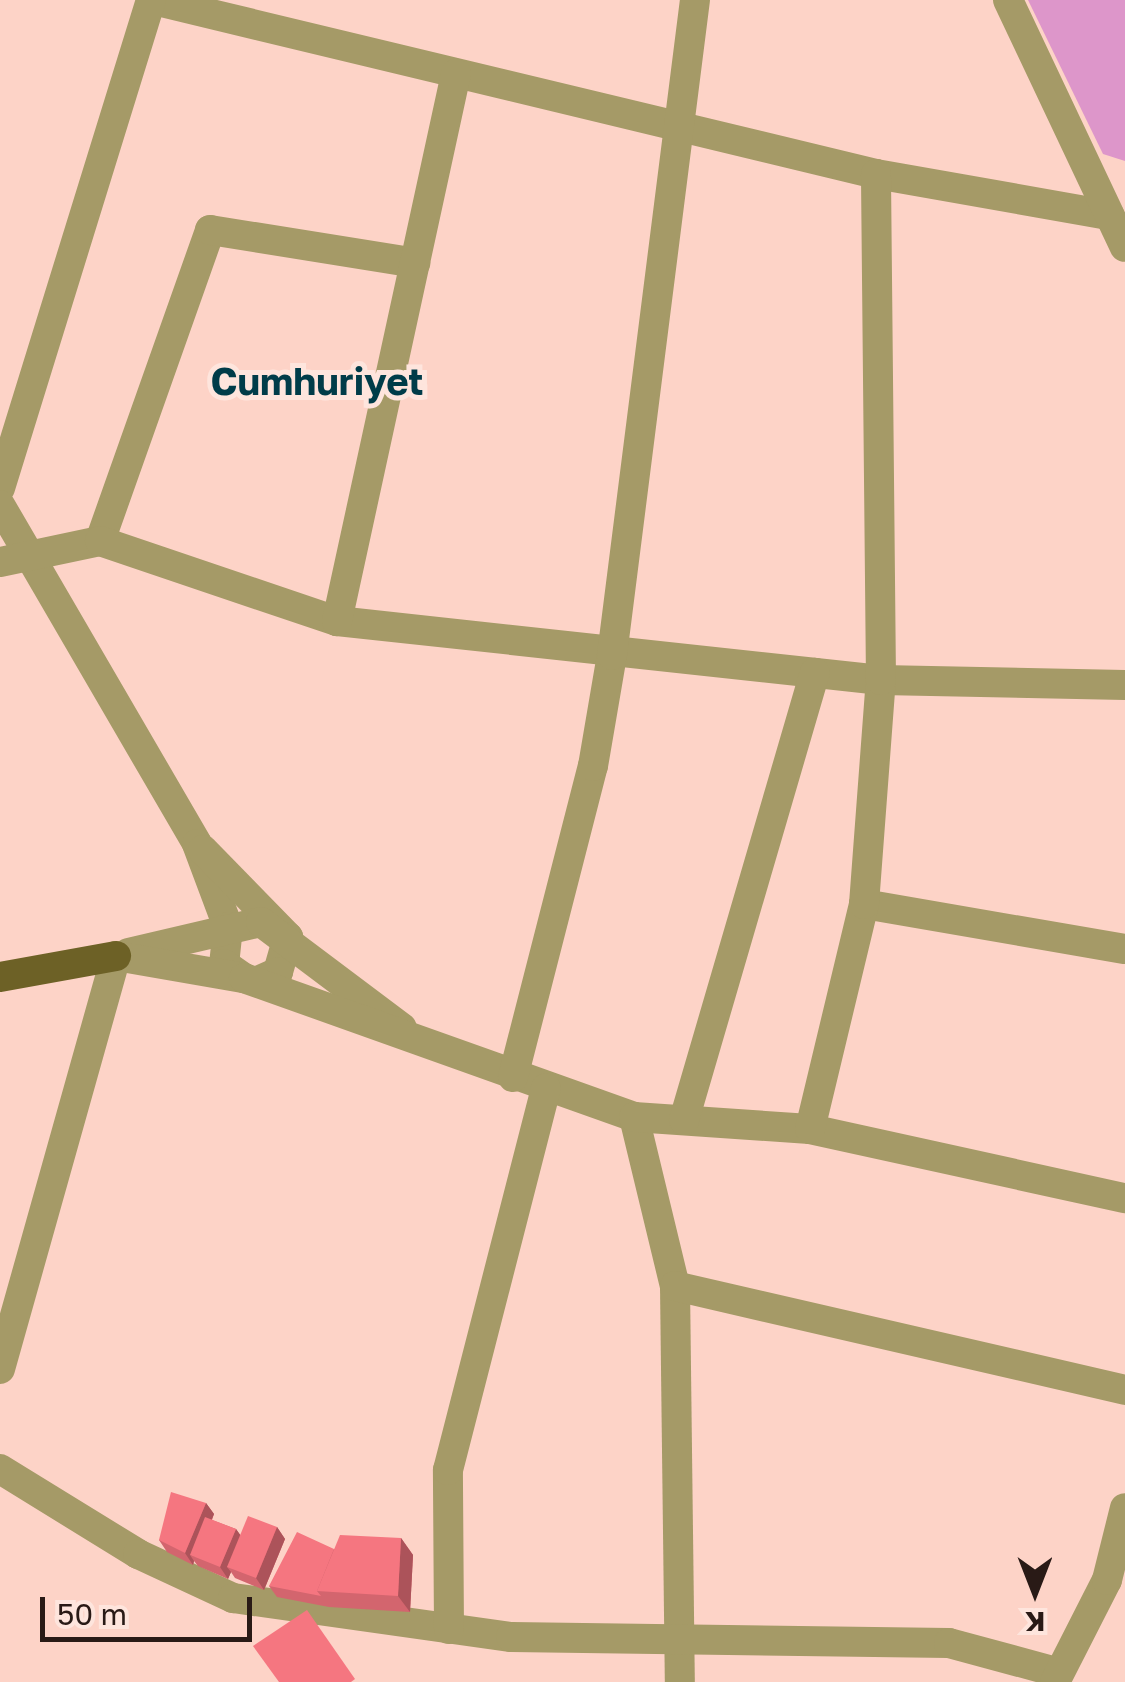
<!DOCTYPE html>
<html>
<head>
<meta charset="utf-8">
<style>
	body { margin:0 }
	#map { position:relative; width:1125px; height:1682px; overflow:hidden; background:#fdd3c7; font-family:"Golos Text",sans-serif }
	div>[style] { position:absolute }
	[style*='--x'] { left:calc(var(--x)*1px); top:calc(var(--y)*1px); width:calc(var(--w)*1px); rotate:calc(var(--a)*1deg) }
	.green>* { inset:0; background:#dd96ca }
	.minor>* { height:30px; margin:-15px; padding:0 15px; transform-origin:15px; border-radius:15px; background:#a59a67 }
	.major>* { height:30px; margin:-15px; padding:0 15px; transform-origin:15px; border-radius:15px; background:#6d6126 }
	.wall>* { inset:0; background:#d3656e }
	.shaded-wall>* { inset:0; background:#ac535a }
	.building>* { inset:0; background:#f57680 }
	span { translate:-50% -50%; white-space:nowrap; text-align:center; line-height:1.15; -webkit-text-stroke:10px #fee5dd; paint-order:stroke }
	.district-label { font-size:38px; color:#003c49; font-weight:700 }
	.north { position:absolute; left:985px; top:1542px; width:100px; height:100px; -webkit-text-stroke:8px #fee5dd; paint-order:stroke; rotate:180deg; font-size:28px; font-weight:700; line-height:40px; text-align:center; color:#291a16 }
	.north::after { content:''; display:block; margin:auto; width:35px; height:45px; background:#291a16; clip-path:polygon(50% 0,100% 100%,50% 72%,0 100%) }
	.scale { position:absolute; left:40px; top:1597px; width:212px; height:45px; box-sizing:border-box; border:5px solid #291a16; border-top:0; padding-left:12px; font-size:30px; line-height:35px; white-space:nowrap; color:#291a16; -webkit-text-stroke:8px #fee5dd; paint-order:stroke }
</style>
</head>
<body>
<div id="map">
	<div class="green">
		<i style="clip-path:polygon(1028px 0,1125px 0,1125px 161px,1103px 154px)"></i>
	</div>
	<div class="minor">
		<i style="--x:153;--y:0;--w:744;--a:13.53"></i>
		<i style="--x:876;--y:174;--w:237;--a:10"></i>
		<i style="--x:1008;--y:0;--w:273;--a:64.7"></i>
		<i style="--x:0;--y:488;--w:511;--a:-72.81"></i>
		<i style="--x:0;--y:505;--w:392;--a:59.8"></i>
		<i style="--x:197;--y:844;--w:89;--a:69.5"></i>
		<i style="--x:228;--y:927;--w:37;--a:96"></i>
		<i style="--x:224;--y:964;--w:24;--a:35"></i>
		<i style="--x:100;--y:541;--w:330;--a:-70.5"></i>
		<i style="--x:210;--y:230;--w:208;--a:9.1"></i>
		<i style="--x:0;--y:562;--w:102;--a:-11.9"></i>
		<i style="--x:100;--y:541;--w:250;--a:18.7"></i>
		<i style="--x:337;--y:621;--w:547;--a:6.19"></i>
		<i style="--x:881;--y:680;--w:244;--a:1.2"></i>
		<i style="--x:337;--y:621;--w:560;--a:-77.73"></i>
		<i style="--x:203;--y:850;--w:122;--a:45.7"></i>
		<i style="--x:288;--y:937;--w:36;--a:106"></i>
		<i style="--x:278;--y:972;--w:24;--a:156"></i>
		<i style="--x:864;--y:904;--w:265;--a:9.8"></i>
		<i style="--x:128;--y:953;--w:137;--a:-13.1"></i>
		<i style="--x:261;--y:922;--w:176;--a:36.9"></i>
		<i style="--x:116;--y:956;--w:130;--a:9.8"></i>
		<i style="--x:244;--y:978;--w:414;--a:19.6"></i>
		<i style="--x:634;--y:1117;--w:174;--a:76.4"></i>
		<i style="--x:675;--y:1286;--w:396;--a:89.3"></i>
		<i style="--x:513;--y:1077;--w:321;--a:-75.6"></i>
		<i style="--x:593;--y:766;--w:113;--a:-80.3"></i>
		<i style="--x:612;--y:655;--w:660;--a:-82.78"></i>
		<i style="--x:634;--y:1117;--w:176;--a:3.9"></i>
		<i style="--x:810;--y:1129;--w:322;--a:12.4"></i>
		<i style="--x:684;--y:1120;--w:466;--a:-73.7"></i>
		<i style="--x:810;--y:1129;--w:231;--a:-76.5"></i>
		<i style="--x:864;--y:904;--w:225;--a:-85.7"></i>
		<i style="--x:881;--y:680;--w:506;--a:-90.57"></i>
		<i style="--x:675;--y:1286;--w:462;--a:13"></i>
		<i style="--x:0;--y:1369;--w:429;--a:-74.3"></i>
		<i style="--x:0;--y:1469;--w:162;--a:31.6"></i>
		<i style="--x:138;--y:1554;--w:105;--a:24.9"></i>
		<i style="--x:233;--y:1598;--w:281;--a:8"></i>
		<i style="--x:511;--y:1637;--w:438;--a:0.8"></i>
		<i style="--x:949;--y:1643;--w:108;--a:15.1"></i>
		<i style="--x:449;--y:1629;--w:159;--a:-90.4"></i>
		<i style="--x:448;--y:1470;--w:394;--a:-75.6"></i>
		<i style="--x:1055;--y:1682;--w:114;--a:-63"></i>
		<i style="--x:1107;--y:1580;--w:74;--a:-76"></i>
	</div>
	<div class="major">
		<i style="--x:0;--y:977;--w:118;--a:-10.3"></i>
	</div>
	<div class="wall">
		<i style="clip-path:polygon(206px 1503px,214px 1514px,212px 1520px,236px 1529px,240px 1535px,277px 1527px,285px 1539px,264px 1590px,235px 1578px,231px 1572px,228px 1579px,198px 1566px,194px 1561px,193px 1565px,167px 1552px,159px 1540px)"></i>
		<i style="clip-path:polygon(401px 1538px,413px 1555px,410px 1612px,329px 1607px,277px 1597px,269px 1586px,334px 1549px)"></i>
	</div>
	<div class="shaded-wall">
		<i style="clip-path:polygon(206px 1503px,214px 1514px,196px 1557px,190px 1555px,194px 1561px,193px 1565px,185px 1553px)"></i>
		<i style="clip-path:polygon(277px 1527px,285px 1539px,264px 1590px,256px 1578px)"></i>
		<i style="clip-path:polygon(236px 1529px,244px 1540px,227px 1567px,231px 1572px,228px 1579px,220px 1567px)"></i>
		<i style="clip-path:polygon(401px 1538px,413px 1555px,410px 1612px,398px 1596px)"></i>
	</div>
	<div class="building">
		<i style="clip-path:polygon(171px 1492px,206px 1503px,185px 1553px,159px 1540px)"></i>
		<i style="clip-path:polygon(248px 1516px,277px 1527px,256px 1578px,227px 1567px)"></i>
		<i style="clip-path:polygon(205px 1517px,236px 1529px,220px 1567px,190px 1555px)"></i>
		<i style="clip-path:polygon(297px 1532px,334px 1549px,317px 1591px,321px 1596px,269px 1586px)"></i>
		<i style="clip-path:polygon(340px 1535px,401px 1538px,398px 1596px,317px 1591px)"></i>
		<i style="clip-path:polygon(307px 1610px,355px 1679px,351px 1682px,279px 1682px,253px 1646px)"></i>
	</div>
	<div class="district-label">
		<span style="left:317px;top:381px">Cumhuriyet</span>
	</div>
	<div class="north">K</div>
	<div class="scale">50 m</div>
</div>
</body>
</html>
